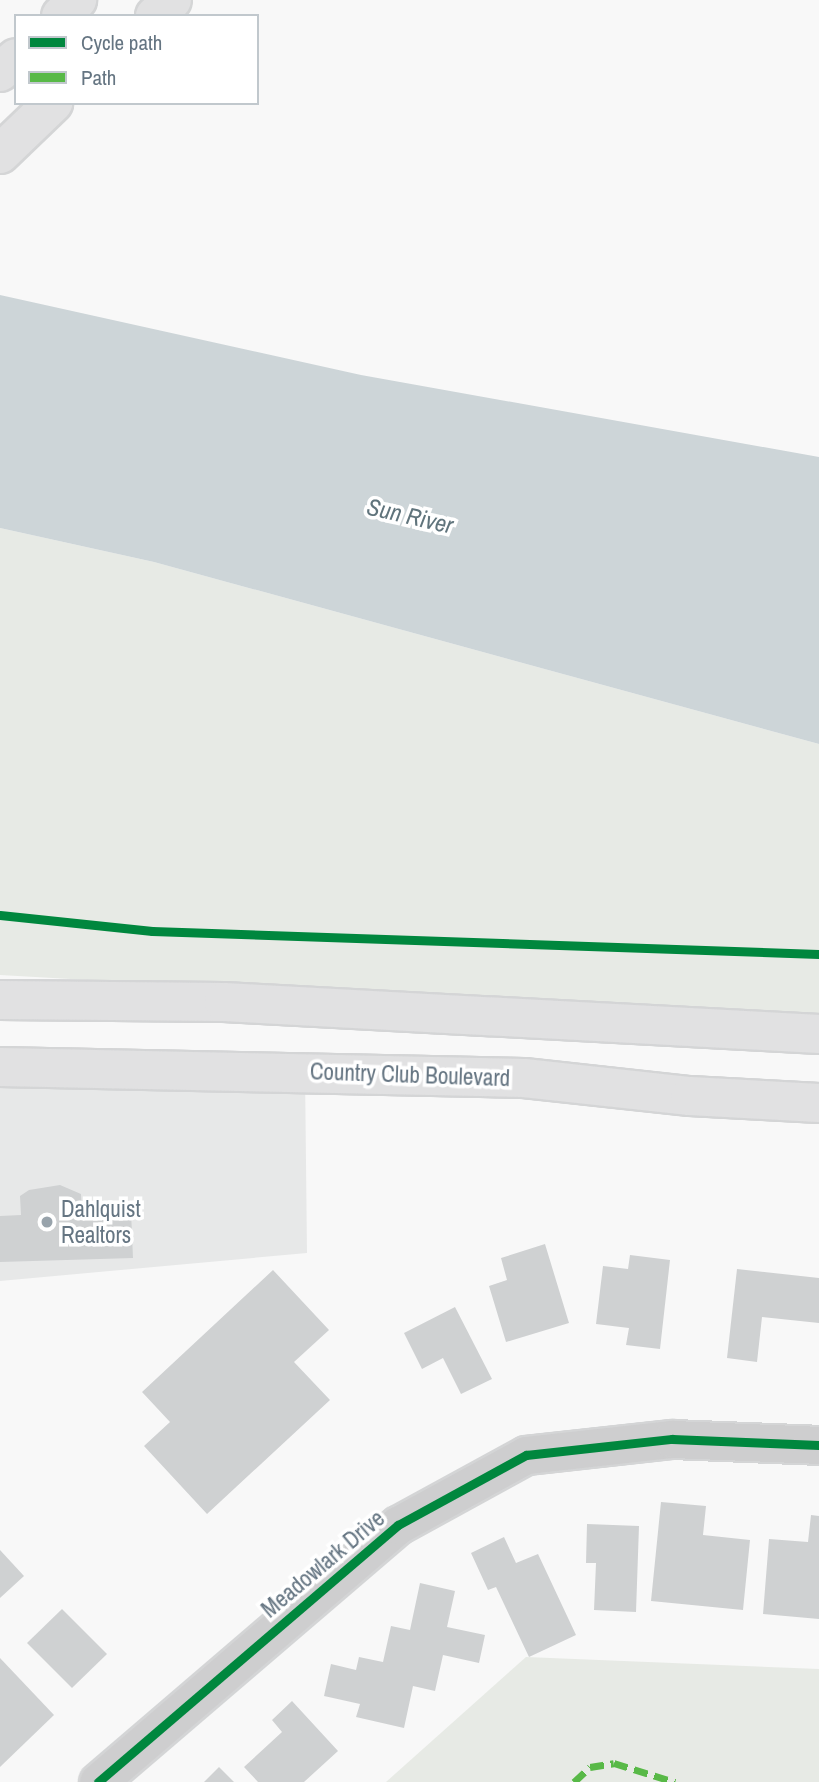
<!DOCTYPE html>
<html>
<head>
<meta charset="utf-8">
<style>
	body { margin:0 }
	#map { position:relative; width:819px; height:1782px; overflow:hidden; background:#f8f8f8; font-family:"Archivo Narrow",sans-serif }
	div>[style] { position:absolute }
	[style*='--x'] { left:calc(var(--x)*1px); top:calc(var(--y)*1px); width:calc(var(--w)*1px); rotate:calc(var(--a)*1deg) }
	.built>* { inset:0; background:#e7e8e8 }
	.green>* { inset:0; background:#e7eae5 }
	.water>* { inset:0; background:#cdd5d8 }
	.building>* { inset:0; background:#cfd1d2 }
	.roads { filter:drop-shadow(2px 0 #d4d5d6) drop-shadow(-2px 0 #d4d5d6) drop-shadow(0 2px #d4d5d6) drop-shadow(0 -2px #d4d5d6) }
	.minor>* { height:37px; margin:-18.5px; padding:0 18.5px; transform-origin:18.5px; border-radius:18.5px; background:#cececf }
	.major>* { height:38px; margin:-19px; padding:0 19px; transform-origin:19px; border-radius:19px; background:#e1e1e2 }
	.highway>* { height:38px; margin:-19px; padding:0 19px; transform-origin:19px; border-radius:19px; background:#e1e1e2 }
	.quiet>* { height:7px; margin-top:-3.5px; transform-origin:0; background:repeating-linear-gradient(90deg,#58b947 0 14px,transparent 0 21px) }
	.cycleway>* { height:9px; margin:-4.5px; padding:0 4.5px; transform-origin:4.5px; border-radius:4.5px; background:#00873e }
	.dots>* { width:19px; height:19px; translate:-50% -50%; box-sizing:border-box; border:4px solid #fff; border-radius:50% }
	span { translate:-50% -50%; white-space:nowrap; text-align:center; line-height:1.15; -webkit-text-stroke:7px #fff; paint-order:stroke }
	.street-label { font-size:23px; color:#657582 }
	.poi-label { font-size:23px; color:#657582 }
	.left { translate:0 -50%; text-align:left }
	.water-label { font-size:24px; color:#60747c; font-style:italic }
	.legend { position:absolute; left:14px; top:14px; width:245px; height:91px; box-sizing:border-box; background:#fff; border:2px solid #c1c8cd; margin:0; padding:9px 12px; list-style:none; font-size:21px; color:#657582 }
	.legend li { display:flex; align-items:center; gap:14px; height:35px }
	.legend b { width:35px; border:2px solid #c1c8cd }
</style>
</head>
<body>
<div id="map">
	<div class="built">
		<i style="clip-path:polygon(0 1067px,305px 1071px,307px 1253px,0 1281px)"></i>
	</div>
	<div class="green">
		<i style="clip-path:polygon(0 528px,154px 562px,819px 744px,819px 1021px,0 975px)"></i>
		<i style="clip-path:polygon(526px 1657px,819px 1669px,819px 1782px,386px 1782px)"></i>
	</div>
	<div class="water">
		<i style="clip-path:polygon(0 295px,361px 375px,819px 457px,819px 744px,154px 562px,0 528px)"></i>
	</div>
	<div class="building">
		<i style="clip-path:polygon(60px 1185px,81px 1194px,82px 1213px,131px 1211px,133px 1258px,0 1262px,0 1216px,21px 1215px,20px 1196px,29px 1190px)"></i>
		<i style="clip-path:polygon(545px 1244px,569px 1323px,506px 1342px,489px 1286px,507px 1280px,501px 1258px)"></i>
		<i style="clip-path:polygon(630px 1255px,670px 1260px,660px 1349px,626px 1345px,629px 1328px,596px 1324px,603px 1266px,628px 1269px)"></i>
		<i style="clip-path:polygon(737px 1269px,819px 1278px,819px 1323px,762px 1317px,757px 1362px,727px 1358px)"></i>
		<i style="clip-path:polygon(273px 1270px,329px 1330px,294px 1362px,330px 1400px,207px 1514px,144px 1446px,170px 1422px,142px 1392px)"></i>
		<i style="clip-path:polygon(455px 1307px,492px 1379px,461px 1394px,443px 1358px,422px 1369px,404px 1333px)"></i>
		<i style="clip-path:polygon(661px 1502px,706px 1506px,703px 1535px,750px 1540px,743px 1610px,651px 1601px)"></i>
		<i style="clip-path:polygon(811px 1515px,819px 1516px,819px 1619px,763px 1614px,769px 1539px,808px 1542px)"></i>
		<i style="clip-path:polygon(587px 1524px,639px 1526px,636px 1612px,594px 1610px,596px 1563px,586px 1563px)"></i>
		<i style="clip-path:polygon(504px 1537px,516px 1563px,538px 1554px,576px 1635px,529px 1657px,496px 1587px,488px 1590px,471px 1553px)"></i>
		<i style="clip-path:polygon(0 1550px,24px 1576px,0 1598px)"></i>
		<i style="clip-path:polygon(420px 1583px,455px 1591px,447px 1627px,485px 1635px,479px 1663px,443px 1655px,435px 1691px,413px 1686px,404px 1728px,356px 1717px,360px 1704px,324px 1696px,331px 1664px,356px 1670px,359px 1657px,383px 1662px,391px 1626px,410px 1630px)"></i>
		<i style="clip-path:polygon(62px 1609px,107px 1654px,72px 1688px,27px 1643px)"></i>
		<i style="clip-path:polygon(0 1658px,54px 1715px,0 1767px)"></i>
		<i style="clip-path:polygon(292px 1701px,338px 1751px,304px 1782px,258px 1782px,244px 1767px,282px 1732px,272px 1720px)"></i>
		<i style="clip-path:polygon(219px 1767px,234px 1782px,204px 1782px)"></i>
	</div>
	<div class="roads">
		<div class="minor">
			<i style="--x:98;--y:1782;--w:395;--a:-40.6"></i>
			<i style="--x:398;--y:1525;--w:146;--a:-28.7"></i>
			<i style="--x:526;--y:1455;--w:147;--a:-6.3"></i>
			<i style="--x:672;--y:1439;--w:147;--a:2.3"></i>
		</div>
		<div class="major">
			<i style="--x:61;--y:16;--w:23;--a:-45"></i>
			<i style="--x:155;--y:16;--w:23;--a:-43"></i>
			<i style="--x:0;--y:72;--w:21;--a:-41"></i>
			<i style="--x:0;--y:154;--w:74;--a:-43.9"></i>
		</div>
		<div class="highway">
			<i style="--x:0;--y:1000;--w:224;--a:0.5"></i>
			<i style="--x:224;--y:1002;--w:596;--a:3.08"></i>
			<i style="--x:0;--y:1067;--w:524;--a:1.2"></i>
			<i style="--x:524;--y:1078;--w:167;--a:6.2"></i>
			<i style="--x:690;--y:1096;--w:129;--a:3.1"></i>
		</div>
	</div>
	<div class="quiet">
		<i style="--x:574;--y:1782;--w:22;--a:-43"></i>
		<i style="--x:590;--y:1767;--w:24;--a:-9"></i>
		<i style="--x:614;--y:1763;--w:64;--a:17.3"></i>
	</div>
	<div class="cycleway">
		<i style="--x:0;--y:915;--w:153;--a:6"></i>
		<i style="--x:152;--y:931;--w:667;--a:1.97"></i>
		<i style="--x:98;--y:1782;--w:395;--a:-40.6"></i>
		<i style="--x:398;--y:1525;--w:146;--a:-28.7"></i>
		<i style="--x:526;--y:1455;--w:147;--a:-6.3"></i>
		<i style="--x:672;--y:1439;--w:147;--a:2.3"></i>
	</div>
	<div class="dots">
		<i style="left:47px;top:1222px;background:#98a3ab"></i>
	</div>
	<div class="street-label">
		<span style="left:410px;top:1075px;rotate:2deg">Country Club Boulevard</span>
		<span style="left:323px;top:1564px;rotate:-40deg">Meadowlark Drive</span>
	</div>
	<div class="poi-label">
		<span class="left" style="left:61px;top:1222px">Dahlquist<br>Realtors</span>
	</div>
	<div class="water-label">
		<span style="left:410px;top:516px;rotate:13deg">Sun River</span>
	</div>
	<ul class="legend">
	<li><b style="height:9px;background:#00873e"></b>Cycle path</li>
	<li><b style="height:9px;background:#58b947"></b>Path</li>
	</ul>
</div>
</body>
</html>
